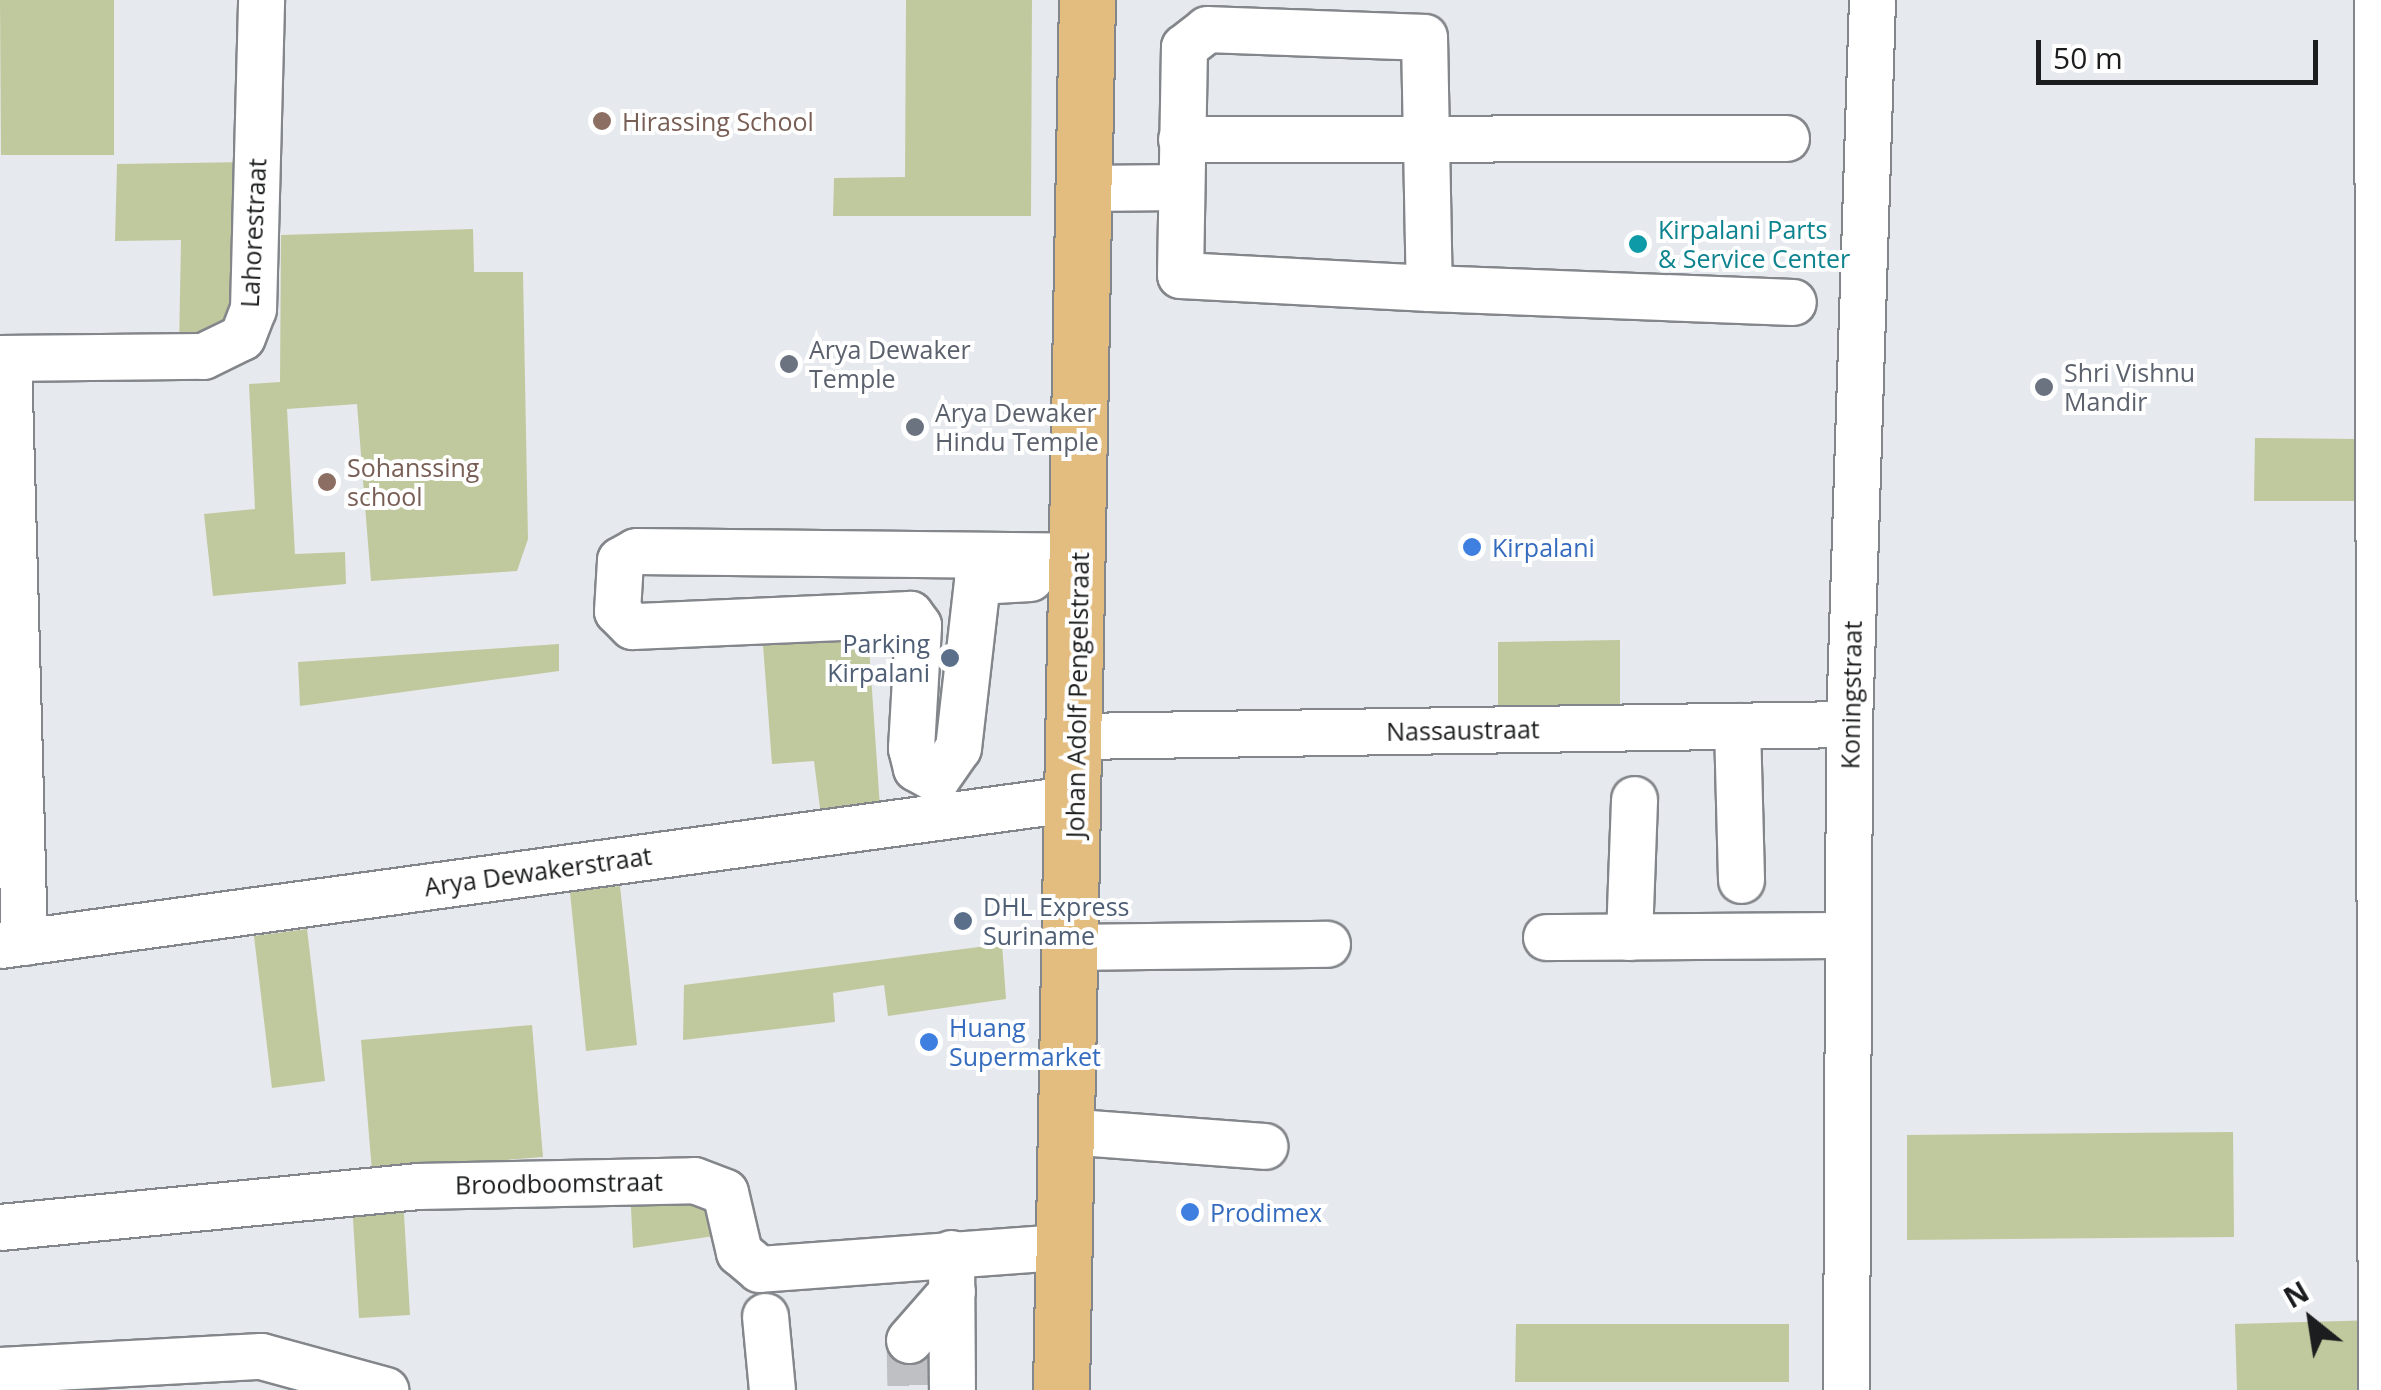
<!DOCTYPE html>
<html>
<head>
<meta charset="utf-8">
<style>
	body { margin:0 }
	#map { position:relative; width:2381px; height:1390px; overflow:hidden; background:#e6e9ee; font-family:"Open Sans",sans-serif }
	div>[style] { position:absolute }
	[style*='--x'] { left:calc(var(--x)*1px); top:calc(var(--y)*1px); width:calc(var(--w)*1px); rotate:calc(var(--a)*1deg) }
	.green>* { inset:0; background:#c0c99d }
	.minor-tunnel>* { height:45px; margin-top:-22.5px; transform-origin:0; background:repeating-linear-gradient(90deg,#bec0c4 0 45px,transparent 0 67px) }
	.roads { filter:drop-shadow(2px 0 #83868a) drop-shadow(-2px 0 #83868a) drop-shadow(0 2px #83868a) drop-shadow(0 -2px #83868a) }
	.minor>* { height:45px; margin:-22.5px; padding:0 22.5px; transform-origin:22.5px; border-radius:22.5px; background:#fff }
	.major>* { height:55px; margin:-27.5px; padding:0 27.5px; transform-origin:27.5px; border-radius:27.5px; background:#e3bd7f }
	.dots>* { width:28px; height:28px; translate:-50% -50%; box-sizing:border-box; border:5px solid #fff; border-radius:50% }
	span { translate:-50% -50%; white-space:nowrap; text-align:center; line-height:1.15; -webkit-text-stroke:8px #fff; paint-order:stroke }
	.education-label { font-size:25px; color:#785e54 }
	.left { translate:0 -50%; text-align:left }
	.culture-label { font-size:25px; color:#0d838f }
	.street-label { font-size:25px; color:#1c1d1e }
	.worship-label { font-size:25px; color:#5b616d }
	.shop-label { font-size:25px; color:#366cbe }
	.service-label { font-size:25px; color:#4e5e75 }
	.right { translate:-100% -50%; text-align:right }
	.north { position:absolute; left:2261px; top:1270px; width:100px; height:100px; -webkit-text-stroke:8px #fff; paint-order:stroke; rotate:330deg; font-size:28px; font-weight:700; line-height:40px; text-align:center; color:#1c1d1e }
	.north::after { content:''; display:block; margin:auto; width:35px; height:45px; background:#1c1d1e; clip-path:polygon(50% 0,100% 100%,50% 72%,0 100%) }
	.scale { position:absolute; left:2036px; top:40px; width:282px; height:45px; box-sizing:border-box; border:5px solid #1c1d1e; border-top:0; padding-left:12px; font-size:30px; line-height:35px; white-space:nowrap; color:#1c1d1e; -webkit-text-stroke:8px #fff; paint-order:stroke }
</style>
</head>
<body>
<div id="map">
	<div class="green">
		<i style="clip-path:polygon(0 0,114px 0,114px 155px,1px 155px)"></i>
		<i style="clip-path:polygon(906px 0,1032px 0,1031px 216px,833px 216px,834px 178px,905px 177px)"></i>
		<i style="clip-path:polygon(250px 162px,247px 308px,179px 348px,181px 240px,115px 241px,117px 164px)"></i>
		<i style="clip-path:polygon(473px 229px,474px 272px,523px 272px,528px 539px,517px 571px,371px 581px,357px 404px,287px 409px,295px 554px,345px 552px,346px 584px,213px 596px,204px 514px,255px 509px,249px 384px,280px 382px,281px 235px)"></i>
		<i style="clip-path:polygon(2255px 438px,2358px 439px,2358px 501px,2254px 501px)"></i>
		<i style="clip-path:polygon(868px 632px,880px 807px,821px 816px,814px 761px,772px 764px,763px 645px)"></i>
		<i style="clip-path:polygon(1620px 640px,1620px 713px,1498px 716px,1498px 642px)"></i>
		<i style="clip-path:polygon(559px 644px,559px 671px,300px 706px,298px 662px)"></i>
		<i style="clip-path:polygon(620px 886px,637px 1045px,586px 1051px,570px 892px)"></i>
		<i style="clip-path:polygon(307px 929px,325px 1081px,272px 1088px,254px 936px)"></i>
		<i style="clip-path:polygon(1002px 944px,1006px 999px,888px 1016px,884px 985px,833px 993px,835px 1022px,683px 1040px,684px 985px)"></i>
		<i style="clip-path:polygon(532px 1025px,543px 1157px,372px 1171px,361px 1040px)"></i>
		<i style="clip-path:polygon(2233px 1132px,2234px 1237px,1907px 1240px,1907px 1135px)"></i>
		<i style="clip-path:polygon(630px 1188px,707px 1191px,721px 1235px,633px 1248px)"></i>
		<i style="clip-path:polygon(403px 1198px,410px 1315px,359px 1318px,352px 1202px)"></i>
		<i style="clip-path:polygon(2379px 1320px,2381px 1390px,2237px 1390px,2235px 1324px)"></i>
		<i style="clip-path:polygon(1516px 1324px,1789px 1324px,1789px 1382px,1515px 1382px)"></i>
	</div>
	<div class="minor-tunnel">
		<i style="--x:909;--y:1340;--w:50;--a:88.9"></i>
	</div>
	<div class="roads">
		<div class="minor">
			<i style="--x:2377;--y:0;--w:1390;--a:89.84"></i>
			<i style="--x:1207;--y:29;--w:217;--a:2.1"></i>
			<i style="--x:1424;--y:37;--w:251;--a:88.9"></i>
			<i style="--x:1429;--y:288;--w:249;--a:-177"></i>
			<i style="--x:1180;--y:275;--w:228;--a:-89"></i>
			<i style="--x:1184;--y:47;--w:29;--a:-38"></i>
			<i style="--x:1181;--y:139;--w:605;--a:-0.09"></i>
			<i style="--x:1084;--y:188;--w:95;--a:-0.6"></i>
			<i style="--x:1429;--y:288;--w:364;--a:2.2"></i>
			<i style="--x:0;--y:358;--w:203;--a:-0.6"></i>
			<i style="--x:203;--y:356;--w:43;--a:-26"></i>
			<i style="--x:242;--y:337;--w:30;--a:-69"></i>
			<i style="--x:253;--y:309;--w:309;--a:-88.5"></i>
			<i style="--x:8;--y:358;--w:584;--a:88.43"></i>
			<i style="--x:1737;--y:726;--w:154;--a:88.5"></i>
			<i style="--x:1077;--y:736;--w:772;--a:-0.89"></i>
			<i style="--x:936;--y:779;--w:23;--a:-151"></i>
			<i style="--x:916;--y:768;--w:21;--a:-104"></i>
			<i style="--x:911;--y:748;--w:123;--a:-86.7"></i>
			<i style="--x:918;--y:625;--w:14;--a:-126"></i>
			<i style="--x:910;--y:614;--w:278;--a:177.5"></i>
			<i style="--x:632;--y:626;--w:21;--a:-135"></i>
			<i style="--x:617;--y:611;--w:51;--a:-86.6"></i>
			<i style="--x:620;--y:560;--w:18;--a:-29"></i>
			<i style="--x:636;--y:551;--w:443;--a:0.6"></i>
			<i style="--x:936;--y:779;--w:38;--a:-55"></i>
			<i style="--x:958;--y:748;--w:168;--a:-83.5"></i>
			<i style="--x:977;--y:581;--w:53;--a:-3.2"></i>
			<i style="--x:1546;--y:937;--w:302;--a:-0.4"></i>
			<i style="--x:1629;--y:937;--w:138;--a:-87.9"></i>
			<i style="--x:0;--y:945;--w:1086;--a:-7.78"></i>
			<i style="--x:1071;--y:947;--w:256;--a:-0.7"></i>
			<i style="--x:1065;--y:1131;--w:200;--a:4.3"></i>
			<i style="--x:0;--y:1227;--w:419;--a:-5.6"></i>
			<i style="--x:417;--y:1186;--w:277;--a:-1.2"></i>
			<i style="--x:694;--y:1180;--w:33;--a:21"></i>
			<i style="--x:725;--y:1192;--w:62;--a:76.9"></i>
			<i style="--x:739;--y:1252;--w:26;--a:40"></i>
			<i style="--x:759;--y:1269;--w:304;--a:-4.2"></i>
			<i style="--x:951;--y:1253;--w:137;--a:89.6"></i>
			<i style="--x:765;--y:1316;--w:74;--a:84.6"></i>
			<i style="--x:909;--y:1340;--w:65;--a:-48.7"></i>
			<i style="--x:0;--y:1370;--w:261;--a:-3.1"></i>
			<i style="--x:261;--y:1356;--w:129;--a:15.3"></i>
			<i style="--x:1846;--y:1390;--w:666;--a:-89.74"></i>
			<i style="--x:1849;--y:724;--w:724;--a:-88.18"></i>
		</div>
		<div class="major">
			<i style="--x:1061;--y:1390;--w:1390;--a:-88.93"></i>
		</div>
	</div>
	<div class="dots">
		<i style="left:602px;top:121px;background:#8d6e63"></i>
		<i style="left:1638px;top:244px;background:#0f9aa8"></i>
		<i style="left:789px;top:364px;background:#6b7280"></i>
		<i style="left:2044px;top:387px;background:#6b7280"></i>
		<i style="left:915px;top:427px;background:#6b7280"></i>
		<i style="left:327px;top:482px;background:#8d6e63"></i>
		<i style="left:1472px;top:547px;background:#3f7fe0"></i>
		<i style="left:950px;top:658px;background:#5c6f8a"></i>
		<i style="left:963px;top:921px;background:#5c6f8a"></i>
		<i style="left:929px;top:1042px;background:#3f7fe0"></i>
		<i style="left:1190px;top:1212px;background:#3f7fe0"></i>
	</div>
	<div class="education-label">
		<span class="left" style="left:622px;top:121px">Hirassing School</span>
		<span class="left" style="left:347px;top:482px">Sohanssing<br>school</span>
	</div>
	<div class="culture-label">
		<span class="left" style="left:1658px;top:244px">Kirpalani Parts<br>&amp; Service Center</span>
	</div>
	<div class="street-label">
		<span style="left:253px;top:233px;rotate:-87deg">Lahorestraat</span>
		<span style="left:1077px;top:695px;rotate:-89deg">Johan Adolf Pengelstraat</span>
		<span style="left:1851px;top:695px;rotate:-89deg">Koningstraat</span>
		<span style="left:1463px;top:730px;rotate:-1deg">Nassaustraat</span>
		<span style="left:538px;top:871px;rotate:-8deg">Arya Dewakerstraat</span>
		<span style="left:559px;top:1183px;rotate:-1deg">Broodboomstraat</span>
	</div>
	<div class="worship-label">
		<span class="left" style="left:809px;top:364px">Arya Dewaker<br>Temple</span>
		<span class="left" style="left:2064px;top:387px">Shri Vishnu<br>Mandir</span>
		<span class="left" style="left:935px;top:427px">Arya Dewaker<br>Hindu Temple</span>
	</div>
	<div class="shop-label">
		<span class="left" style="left:1492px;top:547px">Kirpalani</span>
		<span class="left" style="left:949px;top:1042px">Huang<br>Supermarket</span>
		<span class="left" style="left:1210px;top:1212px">Prodimex</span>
	</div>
	<div class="service-label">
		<span class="right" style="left:930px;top:658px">Parking<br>Kirpalani</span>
		<span class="left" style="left:983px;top:921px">DHL Express<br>Suriname</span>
	</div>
	<div class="north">N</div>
	<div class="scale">50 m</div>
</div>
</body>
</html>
